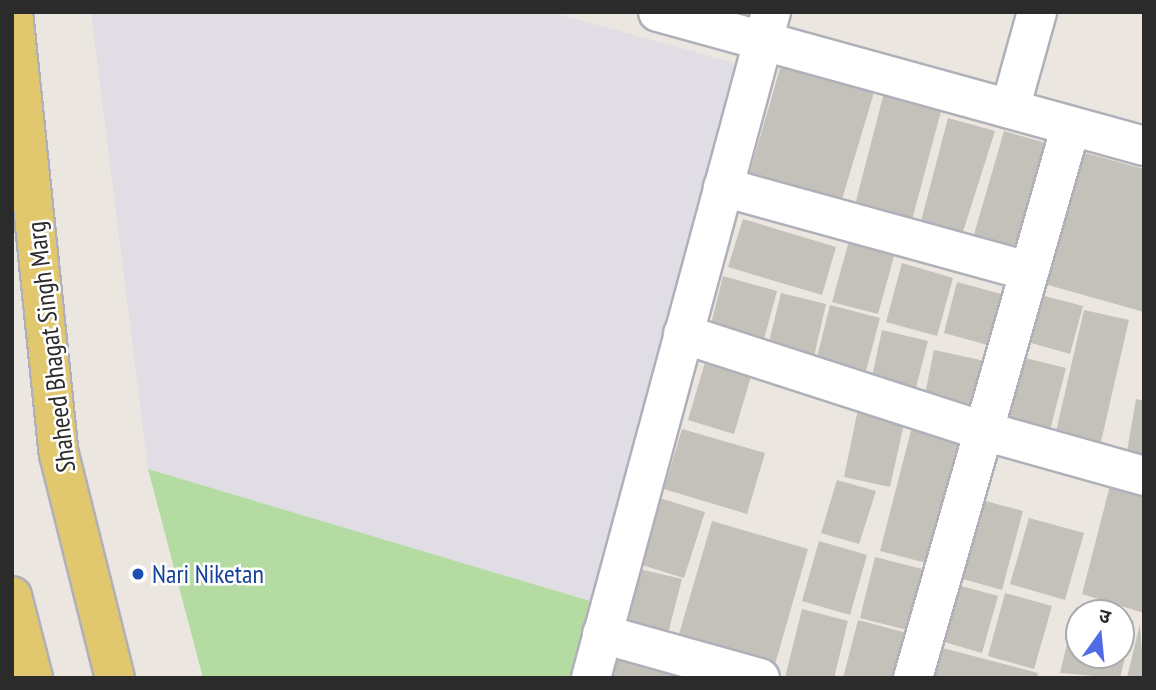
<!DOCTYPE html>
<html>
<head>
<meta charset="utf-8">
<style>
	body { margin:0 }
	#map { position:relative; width:1156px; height:690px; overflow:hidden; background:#ebe6df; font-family:"PT Sans Narrow","Noto Sans Devanagari",sans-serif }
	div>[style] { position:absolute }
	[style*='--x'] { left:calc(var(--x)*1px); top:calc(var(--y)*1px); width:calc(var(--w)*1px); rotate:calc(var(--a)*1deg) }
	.industrial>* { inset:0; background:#e0dee4 }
	.green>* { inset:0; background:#b4dba1 }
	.building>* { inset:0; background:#c4c0ba }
	.roads { filter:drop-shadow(2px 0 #afb0ba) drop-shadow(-2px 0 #afb0ba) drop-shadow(0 2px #afb0ba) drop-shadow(0 -2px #afb0ba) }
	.minor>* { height:38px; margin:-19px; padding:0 19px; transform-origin:19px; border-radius:19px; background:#fff }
	.major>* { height:38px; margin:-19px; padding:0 19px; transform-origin:19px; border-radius:19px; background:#e1c86e }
	.dots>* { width:19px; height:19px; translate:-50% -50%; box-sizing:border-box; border:4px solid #fff; border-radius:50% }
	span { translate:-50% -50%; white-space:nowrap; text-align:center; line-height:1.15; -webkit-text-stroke:5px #fff; paint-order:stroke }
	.street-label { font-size:26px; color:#2b2b2b }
	.transit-label { font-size:26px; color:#164399 }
	.left { translate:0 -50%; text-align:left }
	.frame { position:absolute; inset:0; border:14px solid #2b2b2b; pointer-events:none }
	.north { position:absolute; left:1065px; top:599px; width:70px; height:70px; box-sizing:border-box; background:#fff; border:2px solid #aaa; border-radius:50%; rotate:15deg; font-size:19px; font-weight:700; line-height:28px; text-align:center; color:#2b2b2b }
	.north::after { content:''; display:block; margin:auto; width:24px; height:32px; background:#516be5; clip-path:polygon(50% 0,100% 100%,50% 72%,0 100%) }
</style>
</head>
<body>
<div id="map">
	<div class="industrial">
		<i style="clip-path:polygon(91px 12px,551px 12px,770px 73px,620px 610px,148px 469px)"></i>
	</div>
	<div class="green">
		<i style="clip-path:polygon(148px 469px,620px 610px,601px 678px,203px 678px)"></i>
	</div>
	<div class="building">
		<i style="clip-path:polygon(781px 65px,875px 89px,840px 206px,747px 182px)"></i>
		<i style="clip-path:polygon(886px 85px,944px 100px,912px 220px,854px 209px)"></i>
		<i style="clip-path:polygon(948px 118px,995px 131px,962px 235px,920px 225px)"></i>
		<i style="clip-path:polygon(1004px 131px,1050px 144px,1018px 259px,971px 245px)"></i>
		<i style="clip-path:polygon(1071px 149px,1144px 169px,1144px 312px,1034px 281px)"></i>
		<i style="clip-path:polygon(743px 219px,836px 247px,822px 295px,728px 267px)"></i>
		<i style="clip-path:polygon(849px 241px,895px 253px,878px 314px,832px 302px)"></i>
		<i style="clip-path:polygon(902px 263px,953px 278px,937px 336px,886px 322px)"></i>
		<i style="clip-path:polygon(723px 276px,777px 291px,762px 346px,709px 332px)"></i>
		<i style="clip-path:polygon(957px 282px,1009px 296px,995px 347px,944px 333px)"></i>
		<i style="clip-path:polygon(781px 293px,826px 304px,812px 365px,766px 354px)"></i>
		<i style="clip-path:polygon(1033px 293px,1083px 306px,1070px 354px,1021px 340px)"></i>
		<i style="clip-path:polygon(830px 305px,880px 318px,863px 382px,814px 369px)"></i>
		<i style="clip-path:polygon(1084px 310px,1129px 320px,1097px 459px,1052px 449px)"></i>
		<i style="clip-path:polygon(882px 330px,928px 341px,913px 399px,870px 386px)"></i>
		<i style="clip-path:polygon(934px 350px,985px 361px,975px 405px,925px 394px)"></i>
		<i style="clip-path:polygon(1017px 356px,1066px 368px,1047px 442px,998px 429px)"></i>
		<i style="clip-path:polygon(706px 359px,752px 373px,734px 434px,688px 420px)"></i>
		<i style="clip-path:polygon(1136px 399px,1144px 401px,1144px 468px,1125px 463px)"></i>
		<i style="clip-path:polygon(858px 409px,905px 419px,890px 487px,844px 477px)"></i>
		<i style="clip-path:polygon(914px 419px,973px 434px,938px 566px,880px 551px)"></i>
		<i style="clip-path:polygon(682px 429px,765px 453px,747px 514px,664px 489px)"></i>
		<i style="clip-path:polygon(1112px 478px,1144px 487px,1144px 613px,1082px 594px)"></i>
		<i style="clip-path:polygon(837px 480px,876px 491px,859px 544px,821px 533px)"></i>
		<i style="clip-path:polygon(653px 496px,705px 512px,684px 578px,632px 562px)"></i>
		<i style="clip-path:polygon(971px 497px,1023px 511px,1002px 590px,949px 575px)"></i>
		<i style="clip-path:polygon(1029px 518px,1084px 533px,1065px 600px,1010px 584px)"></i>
		<i style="clip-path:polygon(712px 521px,808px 549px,772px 675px,675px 648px)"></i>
		<i style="clip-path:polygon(819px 541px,867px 555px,850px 615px,802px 601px)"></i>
		<i style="clip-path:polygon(875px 557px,922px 569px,907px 630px,860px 618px)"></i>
		<i style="clip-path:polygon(635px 568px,682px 579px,665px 645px,618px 634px)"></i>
		<i style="clip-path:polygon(943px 581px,998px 596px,982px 653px,927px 637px)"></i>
		<i style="clip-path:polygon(1005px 593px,1052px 606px,1034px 669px,988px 656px)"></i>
		<i style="clip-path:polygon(1076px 607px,1095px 612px,1079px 613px,1079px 655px,1121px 655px,1121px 618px,1134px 621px,1120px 678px,1060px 673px)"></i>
		<i style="clip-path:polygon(802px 609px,848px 621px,834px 678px,785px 678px)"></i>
		<i style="clip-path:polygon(858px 620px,907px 633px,896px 678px,843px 678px)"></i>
		<i style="clip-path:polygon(1140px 624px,1144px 678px,1127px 678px)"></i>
		<i style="clip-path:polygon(931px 645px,1038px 673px,1037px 678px,922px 678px)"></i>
		<i style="clip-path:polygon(616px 652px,708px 678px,610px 678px)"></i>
	</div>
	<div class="roads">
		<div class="minor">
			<i style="--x:658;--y:12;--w:504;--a:15.41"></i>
			<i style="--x:1010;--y:109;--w:101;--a:-74.4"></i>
			<i style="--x:723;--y:187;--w:317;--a:15.4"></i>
			<i style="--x:683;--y:334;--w:316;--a:17.9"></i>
			<i style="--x:984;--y:431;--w:166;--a:15.7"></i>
			<i style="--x:602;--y:634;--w:164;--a:15.6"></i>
			<i style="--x:591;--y:678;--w:690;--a:-74.88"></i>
			<i style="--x:913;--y:678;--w:574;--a:-74.03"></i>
		</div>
		<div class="major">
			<i style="--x:13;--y:12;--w:444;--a:84.1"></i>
			<i style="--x:59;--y:454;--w:231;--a:76"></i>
			<i style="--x:12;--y:596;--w:85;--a:75.6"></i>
		</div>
	</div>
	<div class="dots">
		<i style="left:138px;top:574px;background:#1a4fb4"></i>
	</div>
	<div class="street-label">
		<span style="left:51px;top:347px;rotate:-97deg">Shaheed Bhagat Singh Marg</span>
	</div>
	<div class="transit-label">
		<span class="left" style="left:152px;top:574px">Nari Niketan</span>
	</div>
	<div class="frame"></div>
	<div class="north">उ</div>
</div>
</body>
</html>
